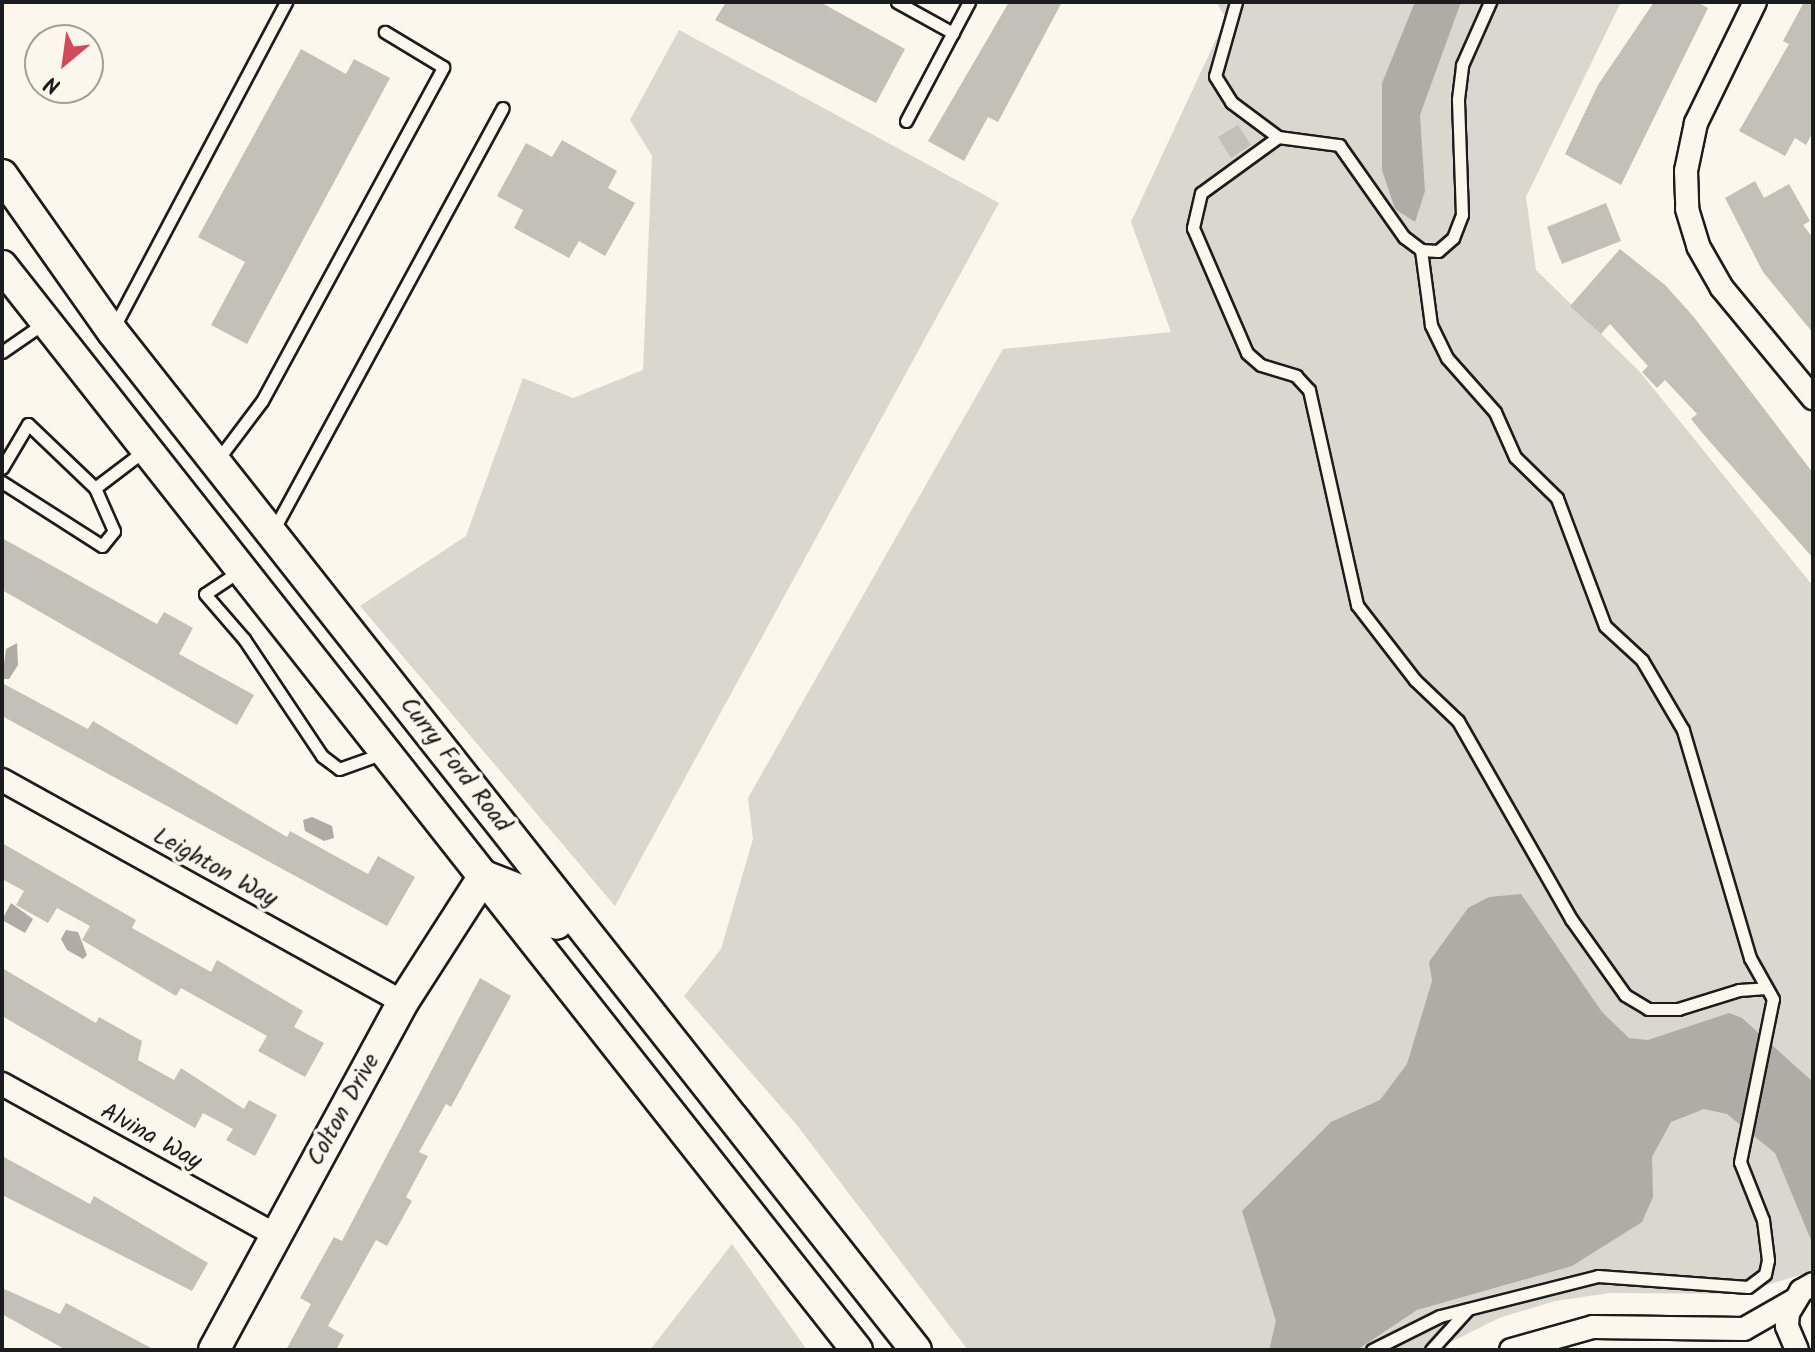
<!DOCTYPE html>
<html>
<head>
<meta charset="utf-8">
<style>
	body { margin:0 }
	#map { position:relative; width:1815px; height:1352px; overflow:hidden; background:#fbf7ec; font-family:Kalam,sans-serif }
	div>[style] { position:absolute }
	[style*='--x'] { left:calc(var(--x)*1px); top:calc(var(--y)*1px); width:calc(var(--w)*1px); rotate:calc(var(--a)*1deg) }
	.green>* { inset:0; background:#dad7ce }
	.water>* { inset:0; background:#afaca5 }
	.building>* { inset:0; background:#c3c0b8 }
	.roads { filter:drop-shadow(2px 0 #1c1c1c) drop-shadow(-2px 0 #1c1c1c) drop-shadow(0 2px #1c1c1c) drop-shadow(0 -2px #1c1c1c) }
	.lane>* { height:11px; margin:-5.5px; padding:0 5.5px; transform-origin:5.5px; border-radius:5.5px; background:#fbf7ec }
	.street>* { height:22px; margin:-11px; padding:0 11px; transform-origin:11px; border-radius:11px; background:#fbf7ec }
	.secondary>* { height:30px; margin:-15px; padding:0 15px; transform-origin:15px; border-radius:15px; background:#fbf7ec }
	span { translate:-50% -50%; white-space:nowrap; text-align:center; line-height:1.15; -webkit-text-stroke:7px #fbf7ec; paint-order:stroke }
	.street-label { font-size:24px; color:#1c1c1c }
	.frame { position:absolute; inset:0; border:4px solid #1c1c1c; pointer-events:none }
	.north { position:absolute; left:24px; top:24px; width:80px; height:80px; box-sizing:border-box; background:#fbf7ec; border:2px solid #a29f99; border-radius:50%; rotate:209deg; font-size:22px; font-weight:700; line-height:32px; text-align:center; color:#1c1c1c }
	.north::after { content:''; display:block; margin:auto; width:28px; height:36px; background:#d1495b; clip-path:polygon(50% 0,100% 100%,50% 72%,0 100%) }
</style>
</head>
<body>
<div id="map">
	<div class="green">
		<i style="clip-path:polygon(1216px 2px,1621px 2px,1526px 197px,1536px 270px,1640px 372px,1813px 586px,1813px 1271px,1738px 1294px,1610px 1293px,1555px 1301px,1499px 1318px,1435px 1350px,968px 1350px,796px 1124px,684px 996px,721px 949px,753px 839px,748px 798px,1003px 349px,1171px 332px,1131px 222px,1226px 18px)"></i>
		<i style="clip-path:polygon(679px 30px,999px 203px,615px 906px,360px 606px,466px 536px,523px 378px,573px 398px,643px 370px,652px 156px,630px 120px)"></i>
		<i style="clip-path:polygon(732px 1244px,807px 1350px,650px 1350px)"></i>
	</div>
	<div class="water">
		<i style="clip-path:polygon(1415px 2px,1461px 2px,1420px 115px,1425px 191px,1415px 222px,1395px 209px,1382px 170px,1382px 83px)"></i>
		<i style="clip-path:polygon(17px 643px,18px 665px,9px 679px,2px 679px,6px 649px)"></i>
		<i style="clip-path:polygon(312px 817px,332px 826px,334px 838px,324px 841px,305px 831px,303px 820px)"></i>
		<i style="clip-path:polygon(1521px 894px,1602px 1012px,1629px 1038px,1648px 1040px,1729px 1013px,1742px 1018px,1813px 1082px,1813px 1245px,1775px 1153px,1727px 1114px,1704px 1109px,1671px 1122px,1652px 1157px,1653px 1197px,1642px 1222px,1572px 1266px,1417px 1310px,1357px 1350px,1269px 1350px,1276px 1321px,1242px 1211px,1331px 1122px,1380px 1100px,1407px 1064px,1432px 981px,1429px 962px,1468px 908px,1489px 897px)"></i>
		<i style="clip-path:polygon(11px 903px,33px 919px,25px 933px,2px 920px)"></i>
		<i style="clip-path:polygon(66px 930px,78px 932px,87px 955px,83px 959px,67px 950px,61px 939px)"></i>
	</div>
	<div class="building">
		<i style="clip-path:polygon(726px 2px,820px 2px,905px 49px,876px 103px,715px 20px)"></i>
		<i style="clip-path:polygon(1009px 2px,1062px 2px,998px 122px,988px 117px,964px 161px,928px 141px)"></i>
		<i style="clip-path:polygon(1654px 2px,1697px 2px,1708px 8px,1621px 185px,1565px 154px,1598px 85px)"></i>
		<i style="clip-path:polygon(1804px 2px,1813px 2px,1813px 132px,1806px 145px,1795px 138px,1785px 156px,1739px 131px,1789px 44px,1783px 41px)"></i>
		<i style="clip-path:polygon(301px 49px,346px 74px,354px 59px,390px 78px,247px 344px,211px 325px,245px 262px,198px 237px)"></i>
		<i style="clip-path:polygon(1238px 125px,1251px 145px,1231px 158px,1218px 137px)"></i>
		<i style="clip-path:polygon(562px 140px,617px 171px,608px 188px,635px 203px,605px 256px,579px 241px,569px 258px,514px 228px,523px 210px,497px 196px,526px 143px,552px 157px)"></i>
		<i style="clip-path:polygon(1755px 181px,1764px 198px,1789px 184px,1810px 221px,1803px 225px,1813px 238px,1813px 333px,1763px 272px,1725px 198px)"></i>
		<i style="clip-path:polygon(1606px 203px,1621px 241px,1562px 264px,1547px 227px)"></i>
		<i style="clip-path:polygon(1620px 249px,1665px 285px,1693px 316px,1813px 473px,1813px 558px,1704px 435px,1691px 419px,1697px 414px,1665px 380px,1657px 388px,1642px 372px,1648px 366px,1610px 324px,1601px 334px,1570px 306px)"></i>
		<i style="clip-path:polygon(2px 538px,157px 624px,164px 612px,193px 628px,179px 654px,254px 695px,237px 725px,2px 590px)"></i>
		<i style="clip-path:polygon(2px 683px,88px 729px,93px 721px,287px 837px,290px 831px,368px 874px,378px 856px,415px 877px,387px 926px,2px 716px)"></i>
		<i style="clip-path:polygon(2px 843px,136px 920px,132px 928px,211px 972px,217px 960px,303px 1011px,294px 1027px,324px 1043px,305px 1077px,258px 1051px,267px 1036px,181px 988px,176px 996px,82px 940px,90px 926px,57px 908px,48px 923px,16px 905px,24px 891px,2px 879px)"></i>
		<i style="clip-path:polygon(2px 968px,96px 1023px,99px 1017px,142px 1041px,138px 1060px,174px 1080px,181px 1068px,244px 1109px,249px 1100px,277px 1115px,255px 1156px,226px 1140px,233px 1129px,203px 1113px,195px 1128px,2px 1016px)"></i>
		<i style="clip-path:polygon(480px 978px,511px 996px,451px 1107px,446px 1104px,419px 1152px,428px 1156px,406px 1197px,412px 1201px,387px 1246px,376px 1240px,328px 1326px,344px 1335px,336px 1350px,286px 1350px,311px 1304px,300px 1298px,334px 1237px,342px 1241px)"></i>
		<i style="clip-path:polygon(2px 1156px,90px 1204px,94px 1196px,208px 1263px,192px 1291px,2px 1195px)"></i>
		<i style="clip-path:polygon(2px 1288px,60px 1314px,66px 1303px,155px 1350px,66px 1350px,2px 1314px)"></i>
	</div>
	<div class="roads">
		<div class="lane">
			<i style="--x:897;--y:2;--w:64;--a:29"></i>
			<i style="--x:1236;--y:2;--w:77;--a:105.8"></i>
			<i style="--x:1215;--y:76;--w:31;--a:58"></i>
			<i style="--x:1231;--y:102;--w:59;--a:36.7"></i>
			<i style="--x:1278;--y:137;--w:62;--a:7.5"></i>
			<i style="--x:1339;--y:145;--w:113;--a:54.8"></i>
			<i style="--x:1404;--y:237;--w:21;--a:37"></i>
			<i style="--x:1421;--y:250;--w:17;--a:3"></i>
			<i style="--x:1438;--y:251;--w:20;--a:-41"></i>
			<i style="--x:1453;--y:238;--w:25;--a:-69"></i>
			<i style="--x:1462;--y:215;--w:116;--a:-92"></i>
			<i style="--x:1458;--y:99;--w:34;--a:-83"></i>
			<i style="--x:1462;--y:65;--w:69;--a:-66"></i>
			<i style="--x:906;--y:121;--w:135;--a:-62.1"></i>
			<i style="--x:1278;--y:137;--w:95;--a:144"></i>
			<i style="--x:1201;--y:193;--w:36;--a:103"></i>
			<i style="--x:1193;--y:228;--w:136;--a:66.6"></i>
			<i style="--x:1247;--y:353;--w:18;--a:41"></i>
			<i style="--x:1261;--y:365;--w:37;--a:17"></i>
			<i style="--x:1296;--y:376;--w:19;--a:47"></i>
			<i style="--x:1309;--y:390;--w:220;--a:77.4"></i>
			<i style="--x:1357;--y:605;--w:95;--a:52.3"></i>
			<i style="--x:1415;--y:680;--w:59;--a:43.6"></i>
			<i style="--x:1458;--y:721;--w:228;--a:60.3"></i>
			<i style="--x:1571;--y:919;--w:93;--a:54.6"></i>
			<i style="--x:1625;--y:995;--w:27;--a:31"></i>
			<i style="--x:1648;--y:1009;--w:30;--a:0"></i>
			<i style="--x:1678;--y:1009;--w:64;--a:-17.3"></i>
			<i style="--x:1739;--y:990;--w:27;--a:-4"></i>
			<i style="--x:114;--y:327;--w:368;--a:-62.1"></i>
			<i style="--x:2;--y:352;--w:51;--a:-34.6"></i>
			<i style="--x:216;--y:462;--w:76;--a:-53"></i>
			<i style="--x:262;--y:401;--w:380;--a:-61.5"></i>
			<i style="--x:443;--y:67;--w:68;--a:-148.9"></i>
			<i style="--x:2;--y:468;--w:51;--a:-59.4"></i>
			<i style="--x:28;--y:424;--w:93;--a:43.7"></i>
			<i style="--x:95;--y:488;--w:47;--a:66.2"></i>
			<i style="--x:114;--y:531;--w:19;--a:129"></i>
			<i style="--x:102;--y:546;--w:119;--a:-147.4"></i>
			<i style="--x:95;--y:488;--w:63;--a:-37.2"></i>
			<i style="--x:274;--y:529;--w:479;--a:-61.5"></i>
			<i style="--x:241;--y:570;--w:43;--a:146.3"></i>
			<i style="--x:205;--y:594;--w:60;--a:49.1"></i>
			<i style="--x:244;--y:639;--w:141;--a:56.3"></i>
			<i style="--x:322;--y:756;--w:21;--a:37"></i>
			<i style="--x:339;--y:769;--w:45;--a:-19.7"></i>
			<i style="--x:1372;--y:1350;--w:76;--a:-26.6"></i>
			<i style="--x:1440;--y:1316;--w:163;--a:-14.2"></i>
			<i style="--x:1598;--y:1276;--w:150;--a:4.2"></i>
			<i style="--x:1748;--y:1287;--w:21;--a:-37"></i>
			<i style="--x:1765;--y:1274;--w:14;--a:-78"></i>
			<i style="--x:1768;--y:1260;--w:40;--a:-97.1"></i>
			<i style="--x:1763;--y:1220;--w:62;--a:-111.6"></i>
			<i style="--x:1740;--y:1162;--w:166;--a:-78.6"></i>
			<i style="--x:1773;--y:999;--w:47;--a:-119.3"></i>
			<i style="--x:1750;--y:958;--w:238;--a:-106.4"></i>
			<i style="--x:1683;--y:730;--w:81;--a:-120.4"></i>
			<i style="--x:1642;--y:660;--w:50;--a:-137.4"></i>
			<i style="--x:1605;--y:626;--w:137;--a:-110.6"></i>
			<i style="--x:1557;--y:498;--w:59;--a:-135.7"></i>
			<i style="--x:1515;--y:457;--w:49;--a:-114"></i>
			<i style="--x:1495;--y:412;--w:72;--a:-131.6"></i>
			<i style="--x:1447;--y:358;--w:37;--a:-116"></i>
			<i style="--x:1431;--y:325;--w:76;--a:-97.6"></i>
			<i style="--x:1431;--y:1350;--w:55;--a:-47.9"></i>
		</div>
		<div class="street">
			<i style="--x:1755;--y:2;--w:135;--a:116"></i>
			<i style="--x:1696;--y:123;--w:49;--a:101.8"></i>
			<i style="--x:1686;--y:171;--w:38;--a:88"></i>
			<i style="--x:1687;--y:209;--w:39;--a:73"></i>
			<i style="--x:1698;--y:246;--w:48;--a:60.3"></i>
			<i style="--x:1722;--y:288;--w:143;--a:50.4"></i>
			<i style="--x:2;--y:780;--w:458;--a:29"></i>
			<i style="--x:2;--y:1084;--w:313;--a:28.9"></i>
			<i style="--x:1511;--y:1350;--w:85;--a:-15.7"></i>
			<i style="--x:1593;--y:1327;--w:151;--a:0.8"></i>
			<i style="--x:1744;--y:1329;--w:56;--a:-29.7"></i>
			<i style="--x:1797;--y:1350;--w:26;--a:-113"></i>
			<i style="--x:1787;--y:1326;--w:13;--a:-86"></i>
			<i style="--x:1788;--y:1313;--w:26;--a:-59"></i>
			<i style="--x:1801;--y:1291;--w:14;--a:-30"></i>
		</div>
		<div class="secondary">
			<i style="--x:2;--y:175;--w:191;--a:54.8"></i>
			<i style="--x:112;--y:331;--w:1298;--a:51.73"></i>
			<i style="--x:2;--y:266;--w:1381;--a:51.74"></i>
			<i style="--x:484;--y:876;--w:47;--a:21.1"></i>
			<i style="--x:528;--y:893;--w:42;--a:46.9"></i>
			<i style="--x:214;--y:1350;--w:396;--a:-61.5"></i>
			<i style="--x:403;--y:1002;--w:150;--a:-57.3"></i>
		</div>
	</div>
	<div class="street-label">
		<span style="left:455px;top:765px;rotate:52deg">Curry Ford Road</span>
		<span style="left:215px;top:868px;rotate:29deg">Leighton Way</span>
		<span style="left:344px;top:1110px;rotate:-61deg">Colton Drive</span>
		<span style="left:151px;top:1137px;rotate:29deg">Alvina Way</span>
	</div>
	<div class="frame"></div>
	<div class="north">N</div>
</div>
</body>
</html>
